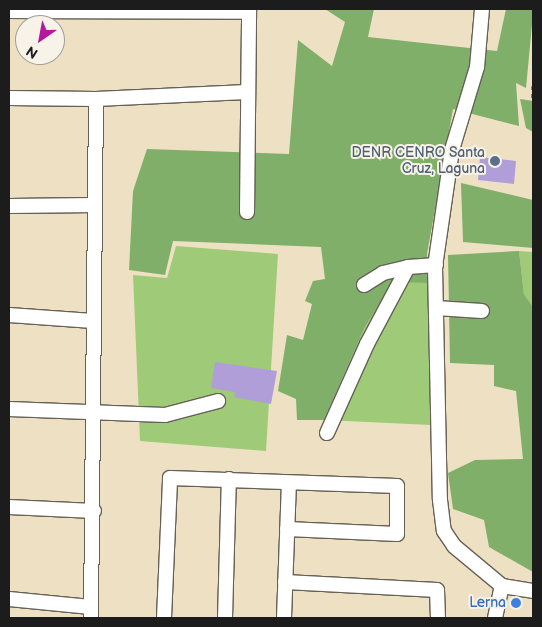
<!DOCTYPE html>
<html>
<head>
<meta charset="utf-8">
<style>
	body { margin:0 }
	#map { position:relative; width:542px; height:627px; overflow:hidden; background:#eee1c3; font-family:"Balsamiq Sans",sans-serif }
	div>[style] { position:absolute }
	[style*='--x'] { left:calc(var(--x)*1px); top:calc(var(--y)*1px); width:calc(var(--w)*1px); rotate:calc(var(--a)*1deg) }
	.green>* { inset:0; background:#9fcb78 }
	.forest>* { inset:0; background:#7faf68 }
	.building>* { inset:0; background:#b09ed9 }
	.path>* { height:2.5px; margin-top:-1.25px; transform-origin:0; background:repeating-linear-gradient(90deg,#666156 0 4px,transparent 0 8px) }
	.roads { filter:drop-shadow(1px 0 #666156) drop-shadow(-1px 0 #666156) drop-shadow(0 1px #666156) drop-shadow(0 -1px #666156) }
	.minor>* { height:14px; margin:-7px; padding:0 7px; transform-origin:7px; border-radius:7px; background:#fff }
	.dots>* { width:14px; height:14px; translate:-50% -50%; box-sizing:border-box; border:2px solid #f7f3e8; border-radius:50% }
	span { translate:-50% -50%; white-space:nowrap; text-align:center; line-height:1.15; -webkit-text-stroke:4px #f7f3e8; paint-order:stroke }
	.service-label { font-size:14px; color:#4e5e75 }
	.right { translate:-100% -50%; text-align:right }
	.shop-label { font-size:14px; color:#366cbe }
	.frame { position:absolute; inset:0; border:10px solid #1c1c1c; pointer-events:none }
	.north { position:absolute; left:15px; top:15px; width:50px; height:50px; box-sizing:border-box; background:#f7f3e8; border:1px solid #9f9d96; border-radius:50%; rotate:213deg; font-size:14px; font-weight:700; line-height:20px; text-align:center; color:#1c1c1c }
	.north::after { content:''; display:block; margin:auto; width:18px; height:22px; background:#b5179e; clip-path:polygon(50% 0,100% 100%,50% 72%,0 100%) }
</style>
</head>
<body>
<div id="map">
	<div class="green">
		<i style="clip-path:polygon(176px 246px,278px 254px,266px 451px,140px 441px,133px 275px,167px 278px)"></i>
		<i style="clip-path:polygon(519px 251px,533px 252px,533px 307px,524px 294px)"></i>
		<i style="clip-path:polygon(393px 281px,428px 283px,431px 425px,324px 420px,365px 327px)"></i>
	</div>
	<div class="forest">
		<i style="clip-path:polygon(325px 9px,374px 9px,368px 37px,497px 51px,506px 9px,533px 9px,533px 14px,526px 88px,516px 83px,519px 126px,453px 109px,427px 254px,428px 283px,393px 282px,365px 327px,324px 420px,297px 420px,296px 399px,278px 391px,287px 335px,303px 340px,312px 304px,305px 301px,313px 281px,325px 279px,321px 247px,173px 241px,165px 275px,129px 270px,133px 191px,147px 149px,289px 154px,298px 40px,332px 66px,345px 22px)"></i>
		<i style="clip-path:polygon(520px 99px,533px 101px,533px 132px,526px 128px)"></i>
		<i style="clip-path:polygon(461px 183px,533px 200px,533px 248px,463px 242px)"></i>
		<i style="clip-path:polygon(519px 251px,524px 294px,533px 307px,533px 572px,489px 547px,484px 520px,453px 509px,448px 473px,475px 460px,523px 459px,516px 391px,494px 386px,494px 365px,450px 363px,448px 255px)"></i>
	</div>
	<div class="building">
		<i style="clip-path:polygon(480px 157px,516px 161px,514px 184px,478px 180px)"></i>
		<i style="clip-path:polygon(215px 362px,277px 371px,271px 404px,234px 397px,235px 392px,211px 388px)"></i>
	</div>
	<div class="path">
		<i style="--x:533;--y:86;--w:12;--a:90"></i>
	</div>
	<div class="roads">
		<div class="minor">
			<i style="--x:482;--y:9;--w:58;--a:94.9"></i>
			<i style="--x:477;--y:67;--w:87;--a:106.8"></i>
			<i style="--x:452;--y:150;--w:118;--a:98.3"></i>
			<i style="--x:435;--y:267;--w:233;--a:88.8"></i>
			<i style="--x:440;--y:500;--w:31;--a:83"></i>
			<i style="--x:444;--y:531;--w:18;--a:56"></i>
			<i style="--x:454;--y:546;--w:62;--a:39.8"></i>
			<i style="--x:502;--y:586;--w:31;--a:9"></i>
			<i style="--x:9;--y:11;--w:240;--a:0.2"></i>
			<i style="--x:9;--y:98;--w:87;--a:0.7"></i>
			<i style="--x:96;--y:99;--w:151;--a:-2.7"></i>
			<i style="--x:9;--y:206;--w:86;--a:-0.7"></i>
			<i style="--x:247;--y:212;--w:203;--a:-89.4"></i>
			<i style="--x:364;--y:285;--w:22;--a:-32"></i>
			<i style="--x:383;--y:273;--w:26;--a:-13"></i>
			<i style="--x:436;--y:308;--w:46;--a:3.7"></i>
			<i style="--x:9;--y:315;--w:84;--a:4.1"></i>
			<i style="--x:9;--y:409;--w:156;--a:2.2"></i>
			<i style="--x:165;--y:415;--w:55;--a:-14.8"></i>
			<i style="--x:327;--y:433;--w:98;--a:-65.8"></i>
			<i style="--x:367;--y:344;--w:87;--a:-62"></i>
			<i style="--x:408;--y:267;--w:28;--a:-4"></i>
			<i style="--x:9;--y:507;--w:85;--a:2.7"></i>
			<i style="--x:285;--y:582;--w:152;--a:3"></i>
			<i style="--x:437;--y:590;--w:28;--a:88"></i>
			<i style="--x:9;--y:599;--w:82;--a:5.6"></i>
			<i style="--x:91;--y:618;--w:519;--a:-89.45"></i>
			<i style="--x:164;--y:618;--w:140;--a:-87.5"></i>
			<i style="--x:170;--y:478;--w:227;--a:2"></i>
			<i style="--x:397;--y:486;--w:48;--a:90"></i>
			<i style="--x:397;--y:534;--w:110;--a:-177.4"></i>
			<i style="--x:225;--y:618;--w:139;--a:-88.4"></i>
			<i style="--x:284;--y:618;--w:135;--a:-87.9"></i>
			<i style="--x:495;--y:618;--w:33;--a:-78"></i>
		</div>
	</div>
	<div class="dots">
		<i style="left:495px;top:161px;background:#5c6f8a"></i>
		<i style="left:516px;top:603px;background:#3f7fe0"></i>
	</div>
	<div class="service-label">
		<span class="right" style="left:485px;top:161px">DENR CENRO Santa<br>Cruz, Laguna</span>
	</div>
	<div class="shop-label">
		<span class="right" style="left:506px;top:603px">Lerna</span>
	</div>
	<div class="frame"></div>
	<div class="north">N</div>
</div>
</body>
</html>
